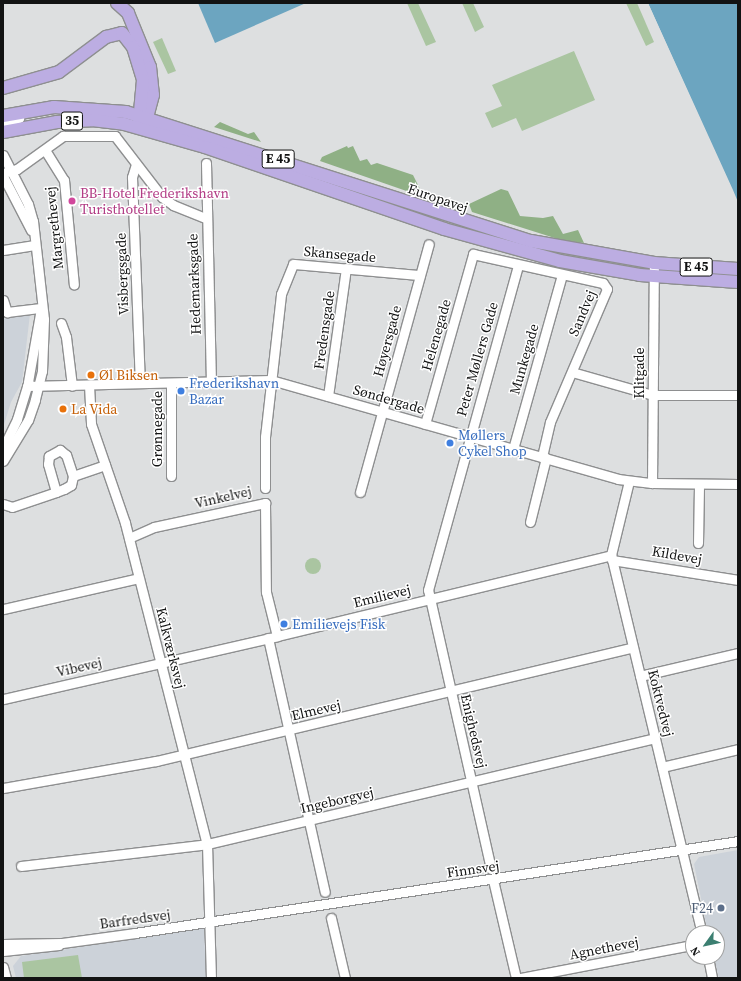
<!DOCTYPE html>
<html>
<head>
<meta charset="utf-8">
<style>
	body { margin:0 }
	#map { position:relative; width:741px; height:981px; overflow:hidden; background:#dddfe0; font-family:"Source Serif 4",serif }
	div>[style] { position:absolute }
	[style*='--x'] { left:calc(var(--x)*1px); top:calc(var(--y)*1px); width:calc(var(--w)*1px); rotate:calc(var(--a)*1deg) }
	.built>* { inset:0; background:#ccd2d9 }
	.green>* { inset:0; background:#aac5a1 }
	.round { border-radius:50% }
	.forest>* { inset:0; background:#8fb085 }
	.water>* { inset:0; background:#6ca5c0 }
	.pier>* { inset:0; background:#dddfe0 }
	.roads { filter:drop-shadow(1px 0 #8e8f90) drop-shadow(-1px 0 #8e8f90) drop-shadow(0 1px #8e8f90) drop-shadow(0 -1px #8e8f90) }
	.minor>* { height:9px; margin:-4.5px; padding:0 4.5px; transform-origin:4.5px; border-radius:4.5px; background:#fff }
	.major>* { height:12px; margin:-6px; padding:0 6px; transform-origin:6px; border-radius:6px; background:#bcade2 }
	.dots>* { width:11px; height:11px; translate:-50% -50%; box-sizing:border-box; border:2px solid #fff; border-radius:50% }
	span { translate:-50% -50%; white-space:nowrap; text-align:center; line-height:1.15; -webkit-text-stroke:3px #fff; paint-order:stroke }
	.shield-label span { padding:1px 3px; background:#fff; border:1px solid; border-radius:3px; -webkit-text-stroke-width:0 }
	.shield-label { font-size:13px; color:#121313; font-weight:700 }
	.hotel-label { font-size:14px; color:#b23c85 }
	.left { translate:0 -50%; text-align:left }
	.street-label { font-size:14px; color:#121313 }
	.food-label { font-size:14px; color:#c56008 }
	.shop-label { font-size:14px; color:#366cbe }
	.service-label { font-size:14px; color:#4e5e75 }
	.right { translate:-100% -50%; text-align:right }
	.frame { position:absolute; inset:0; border:4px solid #121313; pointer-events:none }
	.north { position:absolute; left:685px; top:925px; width:40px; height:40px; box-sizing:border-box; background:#fff; border:1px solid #a0a1a1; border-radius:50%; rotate:237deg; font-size:11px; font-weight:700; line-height:16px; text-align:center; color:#121313 }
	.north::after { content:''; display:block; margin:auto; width:14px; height:18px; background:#3c7f71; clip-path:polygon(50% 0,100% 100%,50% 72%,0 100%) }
</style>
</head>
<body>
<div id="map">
	<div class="built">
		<i style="clip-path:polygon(30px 314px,22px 382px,11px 402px,3px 428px,3px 319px)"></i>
		<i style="clip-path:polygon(738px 850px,738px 978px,719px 978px,714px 957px,717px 957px,717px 933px,708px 933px,694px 864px,699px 857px)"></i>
		<i style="clip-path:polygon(204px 928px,206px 978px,16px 978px,13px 966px,21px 956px)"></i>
	</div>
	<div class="green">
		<i style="clip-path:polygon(407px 3px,418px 3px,436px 42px,426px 46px)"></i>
		<i style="clip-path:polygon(462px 3px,473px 3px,484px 27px,475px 32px)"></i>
		<i style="clip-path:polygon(626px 3px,637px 3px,654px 42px,646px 46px)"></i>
		<i style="clip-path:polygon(162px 38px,176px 71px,168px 74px,153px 42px)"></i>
		<i style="clip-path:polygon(574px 51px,595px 100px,522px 131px,516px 118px,492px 128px,485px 113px,502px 106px,492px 85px)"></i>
		<i class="round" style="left:305px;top:558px;width:16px;height:16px"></i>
		<i style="clip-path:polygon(78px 955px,82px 978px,24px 978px,22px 962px)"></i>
	</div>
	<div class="forest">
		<i style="clip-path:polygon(220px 122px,248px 134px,254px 132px,261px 142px,214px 127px)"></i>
		<i style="clip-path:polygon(347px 146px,348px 148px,353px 146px,360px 161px,367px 159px,371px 165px,377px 163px,413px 175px,422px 193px,418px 195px,320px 161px,322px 157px)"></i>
		<i style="clip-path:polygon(501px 189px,508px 191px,520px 216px,543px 218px,553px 216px,563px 234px,578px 230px,584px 243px,561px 240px,472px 212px,469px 204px)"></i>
	</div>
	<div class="water">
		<i style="clip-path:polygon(198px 3px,306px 3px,215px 43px)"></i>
		<i style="clip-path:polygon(648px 3px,738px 3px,738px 202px,733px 190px)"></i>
	</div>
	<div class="pier">
		<i style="clip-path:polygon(646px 3px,648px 3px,738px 204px,736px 203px)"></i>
	</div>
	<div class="roads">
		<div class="minor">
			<i style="--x:3;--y:123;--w:17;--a:-17"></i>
			<i style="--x:45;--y:150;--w:36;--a:58"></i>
			<i style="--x:64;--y:180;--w:105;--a:84.6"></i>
			<i style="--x:3;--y:155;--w:55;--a:63"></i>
			<i style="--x:28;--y:204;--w:18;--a:74"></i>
			<i style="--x:33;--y:221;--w:99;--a:83.6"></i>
			<i style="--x:44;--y:319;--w:52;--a:92.2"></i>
			<i style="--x:42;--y:371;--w:30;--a:104"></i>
			<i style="--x:35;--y:400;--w:21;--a:109"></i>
			<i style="--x:28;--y:420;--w:48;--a:121.4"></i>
			<i style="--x:206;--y:163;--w:218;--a:88.7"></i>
			<i style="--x:136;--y:164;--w:14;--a:107"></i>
			<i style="--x:132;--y:177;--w:206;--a:87.8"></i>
			<i style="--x:3;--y:173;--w:15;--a:-16"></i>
			<i style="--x:17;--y:169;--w:57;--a:-35.7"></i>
			<i style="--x:63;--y:136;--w:52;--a:0"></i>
			<i style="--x:115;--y:136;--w:77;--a:52.4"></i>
			<i style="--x:162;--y:197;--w:14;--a:36"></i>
			<i style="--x:173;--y:205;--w:35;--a:22"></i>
			<i style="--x:3;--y:176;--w:61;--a:62.6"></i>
			<i style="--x:3;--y:250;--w:32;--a:-9"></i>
			<i style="--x:3;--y:300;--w:13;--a:72"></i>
			<i style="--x:7;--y:312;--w:34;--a:-7"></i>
			<i style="--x:61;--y:323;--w:15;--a:70"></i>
			<i style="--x:66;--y:337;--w:49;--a:83"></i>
			<i style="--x:572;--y:372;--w:84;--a:15.9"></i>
			<i style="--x:653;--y:395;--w:85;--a:0"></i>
			<i style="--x:89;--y:385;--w:39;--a:87"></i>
			<i style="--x:91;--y:424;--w:105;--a:71"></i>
			<i style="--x:125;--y:523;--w:331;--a:75.7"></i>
			<i style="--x:207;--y:844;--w:134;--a:88.3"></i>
			<i style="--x:27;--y:386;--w:244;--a:-1.4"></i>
			<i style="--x:271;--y:380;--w:361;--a:15.9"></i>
			<i style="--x:618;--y:479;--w:34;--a:7"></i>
			<i style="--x:652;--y:483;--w:86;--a:0.7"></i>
			<i style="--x:328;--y:396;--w:129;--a:-82"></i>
			<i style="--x:425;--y:424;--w:177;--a:-74.2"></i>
			<i style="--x:473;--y:254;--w:133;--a:12.6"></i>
			<i style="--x:603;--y:283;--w:7;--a:56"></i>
			<i style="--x:607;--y:289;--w:145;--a:113.2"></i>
			<i style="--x:550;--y:422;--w:36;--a:103"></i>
			<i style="--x:3;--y:448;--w:32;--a:-64"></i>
			<i style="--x:17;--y:419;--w:39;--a:-73"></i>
			<i style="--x:28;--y:382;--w:75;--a:-80"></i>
			<i style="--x:513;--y:449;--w:181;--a:-74.3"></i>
			<i style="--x:73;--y:476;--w:34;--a:-19"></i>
			<i style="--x:171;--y:476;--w:93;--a:-90"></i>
			<i style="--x:629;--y:481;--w:76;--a:103.7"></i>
			<i style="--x:611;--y:555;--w:389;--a:76.5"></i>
			<i style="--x:652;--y:483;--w:220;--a:-89.5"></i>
			<i style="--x:265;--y:488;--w:51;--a:-90"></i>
			<i style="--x:265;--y:437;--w:144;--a:-83.6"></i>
			<i style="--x:281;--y:294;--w:32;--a:-68"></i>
			<i style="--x:293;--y:264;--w:127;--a:5"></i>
			<i style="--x:360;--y:492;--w:257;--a:-74.5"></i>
			<i style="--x:3;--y:504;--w:9;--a:18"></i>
			<i style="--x:12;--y:507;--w:46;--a:-18.8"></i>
			<i style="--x:56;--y:492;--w:9;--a:-21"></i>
			<i style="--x:64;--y:489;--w:8;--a:-30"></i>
			<i style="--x:71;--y:485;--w:9;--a:-77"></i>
			<i style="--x:73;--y:476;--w:22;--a:-108"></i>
			<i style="--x:66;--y:455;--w:8;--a:-140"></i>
			<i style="--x:60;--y:450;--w:13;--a:151"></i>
			<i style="--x:49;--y:456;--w:8;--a:97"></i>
			<i style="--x:48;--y:464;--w:29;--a:74"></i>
			<i style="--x:530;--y:522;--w:66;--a:-76"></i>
			<i style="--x:129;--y:538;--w:27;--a:-24"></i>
			<i style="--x:154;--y:527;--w:114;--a:-12.2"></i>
			<i style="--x:265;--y:503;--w:89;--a:89.4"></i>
			<i style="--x:266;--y:592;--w:45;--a:76"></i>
			<i style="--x:698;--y:543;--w:59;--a:-89"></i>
			<i style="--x:612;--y:560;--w:128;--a:9"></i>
			<i style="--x:3;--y:609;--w:139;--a:-12.8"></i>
			<i style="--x:268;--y:638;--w:260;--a:77.4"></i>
			<i style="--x:640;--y:676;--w:101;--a:-13.2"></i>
			<i style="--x:3;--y:699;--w:281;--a:-12.9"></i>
			<i style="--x:277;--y:636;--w:344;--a:-13.6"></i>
			<i style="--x:662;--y:767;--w:78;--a:-13.3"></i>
			<i style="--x:3;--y:788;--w:155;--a:-10"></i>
			<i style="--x:156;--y:761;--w:490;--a:-13.4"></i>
			<i style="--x:21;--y:866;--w:187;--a:-6.7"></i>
			<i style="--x:207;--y:844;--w:460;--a:-13.3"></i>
			<i style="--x:491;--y:869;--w:286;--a:-102.7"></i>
			<i style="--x:428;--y:590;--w:336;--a:-74.5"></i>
			<i style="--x:493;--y:880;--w:101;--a:76.8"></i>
			<i style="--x:331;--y:918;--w:62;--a:76.9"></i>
			<i style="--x:3;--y:944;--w:59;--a:-1"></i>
			<i style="--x:62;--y:943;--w:74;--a:-7.8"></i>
			<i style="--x:135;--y:933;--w:610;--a:-8.67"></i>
			<i style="--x:3;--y:951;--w:56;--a:-6.1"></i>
			<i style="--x:708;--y:957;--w:21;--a:79"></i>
			<i style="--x:3;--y:967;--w:11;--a:75"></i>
			<i style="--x:520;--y:978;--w:175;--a:-10.9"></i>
		</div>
		<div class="major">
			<i style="--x:117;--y:3;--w:15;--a:42"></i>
			<i style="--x:128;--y:13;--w:58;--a:67.8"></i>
			<i style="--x:150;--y:67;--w:28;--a:84"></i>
			<i style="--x:153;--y:95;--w:30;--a:105"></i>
			<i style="--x:3;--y:88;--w:58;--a:-15.9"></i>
			<i style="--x:59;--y:72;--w:59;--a:-36.7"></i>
			<i style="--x:106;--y:37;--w:16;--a:-14"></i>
			<i style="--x:122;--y:33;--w:18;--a:52"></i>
			<i style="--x:133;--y:47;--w:34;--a:73"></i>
			<i style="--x:143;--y:80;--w:42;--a:95.4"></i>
			<i style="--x:3;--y:116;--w:52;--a:-10"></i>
			<i style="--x:54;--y:107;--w:72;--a:4"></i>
			<i style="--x:126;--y:112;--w:425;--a:17.7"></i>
			<i style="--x:531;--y:241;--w:125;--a:10.1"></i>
			<i style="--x:654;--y:263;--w:84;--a:4.1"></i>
			<i style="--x:3;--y:132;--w:55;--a:-10.5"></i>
			<i style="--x:57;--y:122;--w:35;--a:-3"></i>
			<i style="--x:92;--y:120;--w:32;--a:7"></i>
			<i style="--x:124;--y:124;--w:84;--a:15.9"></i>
			<i style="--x:205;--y:147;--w:253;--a:18.9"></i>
			<i style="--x:444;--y:229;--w:120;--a:15.4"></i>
			<i style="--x:560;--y:261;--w:81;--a:9.9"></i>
			<i style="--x:640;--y:275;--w:98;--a:4.1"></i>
		</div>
	</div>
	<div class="dots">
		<i style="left:72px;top:201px;background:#d1479c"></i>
		<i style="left:91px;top:375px;background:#e8710a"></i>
		<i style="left:181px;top:391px;background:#3f7fe0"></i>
		<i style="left:63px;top:409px;background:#e8710a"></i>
		<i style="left:450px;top:443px;background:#3f7fe0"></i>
		<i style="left:284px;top:624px;background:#3f7fe0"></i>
		<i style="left:721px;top:908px;background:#5c6f8a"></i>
	</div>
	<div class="shield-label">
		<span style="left:72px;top:121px">35</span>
		<span style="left:278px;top:159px">E 45</span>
		<span style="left:696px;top:267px">E 45</span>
	</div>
	<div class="hotel-label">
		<span class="left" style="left:80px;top:201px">BB-Hotel Frederikshavn<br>Turisthotellet</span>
	</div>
	<div class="street-label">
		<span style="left:438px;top:198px;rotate:19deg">Europavej</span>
		<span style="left:54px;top:228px;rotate:-96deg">Margrethevej</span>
		<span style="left:340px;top:254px;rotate:5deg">Skansegade</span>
		<span style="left:122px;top:274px;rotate:-92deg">Visbergsgade</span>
		<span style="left:194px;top:284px;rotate:-92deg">Hedemarksgade</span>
		<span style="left:582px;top:313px;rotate:-67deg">Sandvej</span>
		<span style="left:324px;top:330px;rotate:-82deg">Fredensgade</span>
		<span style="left:436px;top:335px;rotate:-74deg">Helenegade</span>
		<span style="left:387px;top:341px;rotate:-75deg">Høyersgade</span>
		<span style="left:477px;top:359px;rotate:-74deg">Peter Møllers Gade</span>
		<span style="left:524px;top:359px;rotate:-74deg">Munkegade</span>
		<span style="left:639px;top:373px;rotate:-90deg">Klitgade</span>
		<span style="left:389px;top:399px;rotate:16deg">Søndergade</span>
		<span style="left:157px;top:429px;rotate:-90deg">Grønnegade</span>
		<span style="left:223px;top:497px;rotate:-13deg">Vinkelvej</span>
		<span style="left:677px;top:555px;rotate:10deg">Kildevej</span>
		<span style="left:382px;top:596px;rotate:-14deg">Emilievej</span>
		<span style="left:171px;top:648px;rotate:76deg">Kalkværksvej</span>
		<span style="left:79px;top:667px;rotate:-13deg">Vibevej</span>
		<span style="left:661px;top:703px;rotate:76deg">Koktvedvej</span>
		<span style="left:316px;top:710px;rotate:-13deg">Elmevej</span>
		<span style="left:474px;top:731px;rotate:77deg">Enighedsvej</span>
		<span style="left:337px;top:800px;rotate:-13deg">Ingeborgvej</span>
		<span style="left:473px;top:869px;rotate:-8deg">Finnsvej</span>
		<span style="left:135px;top:919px;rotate:-8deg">Barfredsvej</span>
		<span style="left:604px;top:948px;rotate:-11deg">Agnethevej</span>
	</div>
	<div class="food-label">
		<span class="left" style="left:99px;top:375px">Øl Biksen</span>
		<span class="left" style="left:71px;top:409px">La Vida</span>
	</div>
	<div class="shop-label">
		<span class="left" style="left:189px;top:391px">Frederikshavn<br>Bazar</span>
		<span class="left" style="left:458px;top:443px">Møllers<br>Cykel Shop</span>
		<span class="left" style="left:292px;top:624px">Emilievejs Fisk</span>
	</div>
	<div class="service-label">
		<span class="right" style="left:713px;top:908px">F24</span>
	</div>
	<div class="frame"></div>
	<div class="north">N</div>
</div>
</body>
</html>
